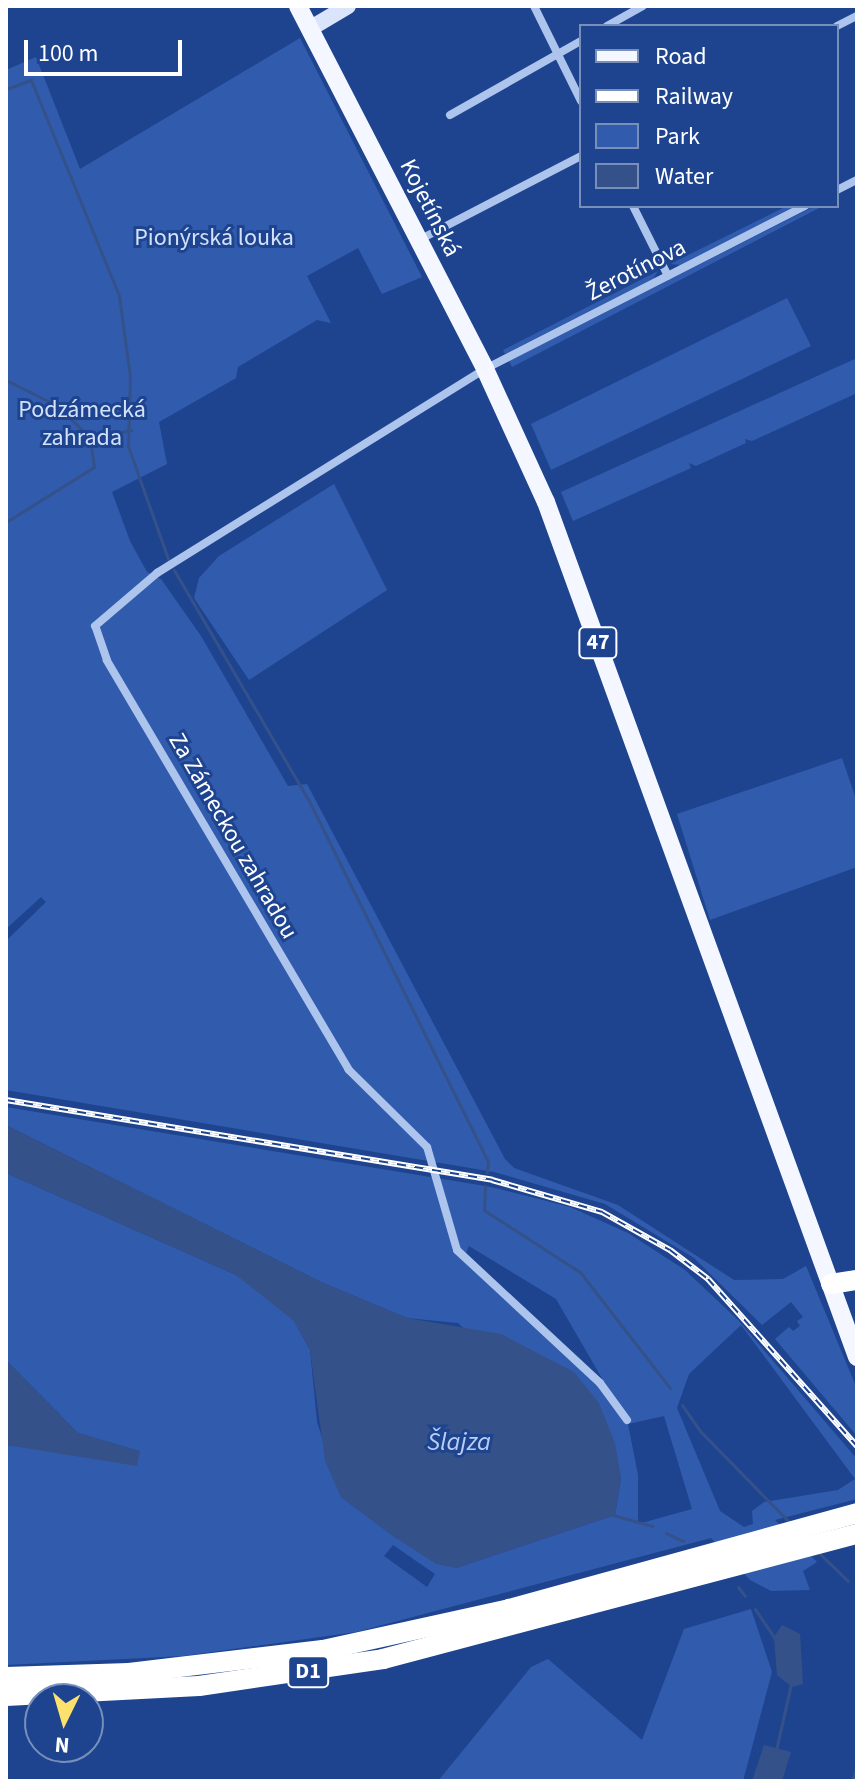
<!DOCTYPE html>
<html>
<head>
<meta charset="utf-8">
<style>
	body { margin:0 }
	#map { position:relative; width:863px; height:1787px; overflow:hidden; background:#1e4490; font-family:"Source Sans 3",sans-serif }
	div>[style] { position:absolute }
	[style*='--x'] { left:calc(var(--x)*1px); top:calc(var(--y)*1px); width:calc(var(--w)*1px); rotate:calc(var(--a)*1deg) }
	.green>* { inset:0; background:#315cad }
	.water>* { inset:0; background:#355189 }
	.stream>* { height:3px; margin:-1.5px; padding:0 1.5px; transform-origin:1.5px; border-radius:1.5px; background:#355189 }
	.street>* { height:8px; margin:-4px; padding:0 4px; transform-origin:4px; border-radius:4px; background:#adc4ed }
	.secondary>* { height:16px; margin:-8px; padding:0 8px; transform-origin:8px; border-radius:8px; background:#dae4fa }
	.primary>* { height:18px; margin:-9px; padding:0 9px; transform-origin:9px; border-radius:9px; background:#f4f7ff }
	.highway>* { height:20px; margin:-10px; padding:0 10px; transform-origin:10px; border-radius:10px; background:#fff }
	.rail>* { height:6px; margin-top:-3px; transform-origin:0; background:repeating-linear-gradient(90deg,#1e4490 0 9px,#fff 0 18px); box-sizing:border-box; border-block:2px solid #fff }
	span { translate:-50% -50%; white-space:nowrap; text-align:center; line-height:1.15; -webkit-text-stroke:6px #1e4490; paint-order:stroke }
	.shield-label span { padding:2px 6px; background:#1e4490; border:2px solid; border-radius:6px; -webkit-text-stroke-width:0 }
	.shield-label { font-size:22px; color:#fff; font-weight:700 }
	.street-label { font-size:24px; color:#fff }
	.park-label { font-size:24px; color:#d3e1fa }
	.water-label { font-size:26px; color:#bacef4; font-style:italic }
	.frame { position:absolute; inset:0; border:8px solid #fff; pointer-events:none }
	.legend { position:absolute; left:579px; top:24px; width:260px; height:184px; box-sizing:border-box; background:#1e4490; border:2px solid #788fbc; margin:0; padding:10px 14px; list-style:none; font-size:24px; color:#fff }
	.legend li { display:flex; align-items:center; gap:16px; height:40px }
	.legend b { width:40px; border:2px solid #788fbc }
	.north { position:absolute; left:24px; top:1683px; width:80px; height:80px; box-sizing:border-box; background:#1e4490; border:2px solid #788fbc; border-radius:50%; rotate:185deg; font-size:22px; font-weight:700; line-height:32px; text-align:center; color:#fff }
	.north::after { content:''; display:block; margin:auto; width:28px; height:36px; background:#fce16d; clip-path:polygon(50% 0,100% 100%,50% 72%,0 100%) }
	.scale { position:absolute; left:24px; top:40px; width:158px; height:36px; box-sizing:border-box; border:4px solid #fff; border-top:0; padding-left:10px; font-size:24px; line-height:28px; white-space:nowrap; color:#fff; -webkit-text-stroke:6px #1e4490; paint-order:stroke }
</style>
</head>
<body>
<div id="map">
	<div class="green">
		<i style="clip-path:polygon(300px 38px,422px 277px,382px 294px,358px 248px,307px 276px,331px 323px,317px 320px,238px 367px,236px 378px,159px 422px,167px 464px,112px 492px,130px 541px,147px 572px,161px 579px,201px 636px,288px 786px,307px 784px,505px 1159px,514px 1168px,618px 1205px,734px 1280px,783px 1279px,806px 1266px,857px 1389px,857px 1436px,775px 1339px,789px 1327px,793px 1331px,800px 1326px,797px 1321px,803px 1317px,791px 1302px,762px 1325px,694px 1258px,605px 1204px,494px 1172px,6px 1090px,6px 941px,46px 902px,41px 897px,6px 929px,6px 70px,36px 57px,80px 169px)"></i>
		<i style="clip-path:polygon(787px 206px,797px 206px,681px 265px,670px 264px)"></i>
		<i style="clip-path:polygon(815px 206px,823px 206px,512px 367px,509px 361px)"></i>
		<i style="clip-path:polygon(658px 271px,653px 279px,505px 354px,503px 350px)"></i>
		<i style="clip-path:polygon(787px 298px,811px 346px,551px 470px,531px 424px)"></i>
		<i style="clip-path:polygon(857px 358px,857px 393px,752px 441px,745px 439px,746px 443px,696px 466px,689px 463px,691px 468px,573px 521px,561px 492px)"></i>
		<i style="clip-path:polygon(334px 484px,387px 590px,249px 680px,194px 598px,199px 578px,219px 556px)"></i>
		<i style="clip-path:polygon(842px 758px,857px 802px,857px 867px,710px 920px,677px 814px)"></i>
		<i style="clip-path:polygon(evenodd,6px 1107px,491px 1187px,570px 1207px,628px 1233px,685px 1270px,739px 1321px,857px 1459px,857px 1499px,775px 1520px,817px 1562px,803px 1571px,810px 1590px,771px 1591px,750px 1580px,711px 1538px,356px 1632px,183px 1656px,6px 1665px,6px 1445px,66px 1452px,139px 1451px,78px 1433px,6px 1360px,6px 1173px,236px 1275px,268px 1296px,294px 1321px,310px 1350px,317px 1422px,341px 1497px,396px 1538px,456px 1568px,615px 1515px,621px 1478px,458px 1323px,407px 1318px,321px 1282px,6px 1125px,6px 1107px,469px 1246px,556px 1299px,603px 1380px,541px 1328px,466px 1253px,469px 1246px,6px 1107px,741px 1325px,855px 1479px,838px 1490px,764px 1502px,752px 1511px,753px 1524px,744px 1527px,720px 1511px,677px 1408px,689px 1374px,741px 1325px,6px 1107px,664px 1416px,692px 1509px,638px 1524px,638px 1475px,628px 1424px,664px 1416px,6px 1107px,393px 1545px,435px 1574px,427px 1587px,384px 1556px,393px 1545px)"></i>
		<i style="clip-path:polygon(751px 1609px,772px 1672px,743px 1781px,438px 1781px,531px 1667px,548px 1659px,642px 1740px,684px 1629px)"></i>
	</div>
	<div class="water">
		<i style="clip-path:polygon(6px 1125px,321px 1282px,407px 1318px,501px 1334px,574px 1372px,599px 1403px,615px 1443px,621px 1477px,615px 1515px,456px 1568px,436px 1564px,396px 1538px,341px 1497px,325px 1461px,310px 1350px,294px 1321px,236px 1275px,6px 1173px)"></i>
		<i style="clip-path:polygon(6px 1360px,78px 1433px,140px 1451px,137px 1466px,6px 1445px)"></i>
		<i style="clip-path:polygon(782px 1625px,800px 1634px,803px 1684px,792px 1687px,777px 1675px,774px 1637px)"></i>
		<i style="clip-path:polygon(764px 1745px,791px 1752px,782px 1781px,752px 1781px)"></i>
	</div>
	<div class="stream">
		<i style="--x:6;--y:89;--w:27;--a:-20"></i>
		<i style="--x:31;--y:80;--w:233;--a:67.8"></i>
		<i style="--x:119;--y:296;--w:81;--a:82.2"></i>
		<i style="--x:130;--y:376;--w:70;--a:91.6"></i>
		<i style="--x:128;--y:446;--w:120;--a:70.5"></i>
		<i style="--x:6;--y:380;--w:58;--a:26.6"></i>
		<i style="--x:58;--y:406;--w:45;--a:45"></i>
		<i style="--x:90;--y:438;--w:42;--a:-11"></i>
		<i style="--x:6;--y:522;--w:104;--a:-32"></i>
		<i style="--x:94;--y:467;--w:29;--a:-98"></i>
		<i style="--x:174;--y:570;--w:265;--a:59.7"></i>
		<i style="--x:308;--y:799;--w:404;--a:63.6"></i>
		<i style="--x:488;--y:1161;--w:11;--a:95"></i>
		<i style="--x:485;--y:1186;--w:24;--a:92"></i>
		<i style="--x:484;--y:1210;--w:114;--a:32.9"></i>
		<i style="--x:580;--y:1272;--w:147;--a:52.2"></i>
		<i style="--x:682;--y:1405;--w:33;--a:55"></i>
		<i style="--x:701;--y:1432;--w:126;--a:45.6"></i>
		<i style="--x:613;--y:1515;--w:41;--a:15.8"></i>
		<i style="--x:666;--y:1533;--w:19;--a:25"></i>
		<i style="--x:819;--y:1553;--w:40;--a:44"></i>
		<i style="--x:738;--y:1587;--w:11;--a:52"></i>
		<i style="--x:755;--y:1609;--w:36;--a:56"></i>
		<i style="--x:776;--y:1750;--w:68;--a:-77.2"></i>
		<i style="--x:852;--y:1781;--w:16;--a:-72"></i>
	</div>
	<div class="street">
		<i style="--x:534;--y:6;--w:106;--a:63.7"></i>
		<i style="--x:607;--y:26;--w:41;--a:-29.1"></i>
		<i style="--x:837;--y:26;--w:22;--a:-27"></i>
		<i style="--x:450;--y:115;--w:150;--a:-29.5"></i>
		<i style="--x:837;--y:190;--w:22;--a:-27"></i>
		<i style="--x:633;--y:206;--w:78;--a:63.4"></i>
		<i style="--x:419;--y:240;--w:182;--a:-27.4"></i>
		<i style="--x:627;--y:1420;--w:46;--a:-126.1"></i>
		<i style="--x:600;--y:1383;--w:195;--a:-137.1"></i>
		<i style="--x:457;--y:1250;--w:107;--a:-106.2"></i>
		<i style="--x:427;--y:1147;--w:110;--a:-135.4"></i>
		<i style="--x:349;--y:1070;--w:476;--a:-120.6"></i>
		<i style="--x:107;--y:660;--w:36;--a:-109"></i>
		<i style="--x:95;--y:626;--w:82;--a:-40.5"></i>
		<i style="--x:157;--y:573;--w:386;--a:-31.9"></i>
		<i style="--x:485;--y:369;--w:359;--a:-27"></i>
	</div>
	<div class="secondary">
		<i style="--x:311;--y:28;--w:43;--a:-30.7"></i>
	</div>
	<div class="primary">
		<i style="--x:298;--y:6;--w:408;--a:62.7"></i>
		<i style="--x:485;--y:369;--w:146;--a:65.4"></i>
		<i style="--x:546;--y:502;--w:910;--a:70.01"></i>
	</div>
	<div class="highway">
		<i style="--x:831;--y:1284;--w:26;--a:-9"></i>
		<i style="--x:6;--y:1677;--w:123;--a:-1.9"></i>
		<i style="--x:129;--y:1673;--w:195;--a:-6.8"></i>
		<i style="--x:323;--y:1650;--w:190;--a:-12.4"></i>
		<i style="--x:509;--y:1609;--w:361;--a:-15.4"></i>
		<i style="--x:6;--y:1696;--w:193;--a:-3"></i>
		<i style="--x:199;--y:1686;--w:186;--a:-8.3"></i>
		<i style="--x:383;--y:1659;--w:490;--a:-14.8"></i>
	</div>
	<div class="rail">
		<i style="--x:6;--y:1100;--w:493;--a:9.3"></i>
		<i style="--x:492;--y:1180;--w:115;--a:16.2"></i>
		<i style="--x:602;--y:1212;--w:78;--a:29.2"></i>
		<i style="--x:670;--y:1250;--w:48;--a:37.3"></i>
		<i style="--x:708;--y:1279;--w:224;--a:48.3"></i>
	</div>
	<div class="shield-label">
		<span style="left:598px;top:643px">47</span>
		<span style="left:308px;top:1672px">D1</span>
	</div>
	<div class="street-label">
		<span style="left:430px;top:208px;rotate:63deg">Kojetínská</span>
		<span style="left:636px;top:270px;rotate:-27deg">Žerotínova</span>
		<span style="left:233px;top:836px;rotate:60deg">Za Zámeckou zahradou</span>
	</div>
	<div class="park-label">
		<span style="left:214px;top:238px">Pionýrská louka</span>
		<span style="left:82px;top:424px">Podzámecká<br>zahrada</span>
	</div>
	<div class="water-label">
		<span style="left:459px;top:1442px">Šlajza</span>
	</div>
	<div class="frame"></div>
	<ul class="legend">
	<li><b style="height:10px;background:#f4f7ff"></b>Road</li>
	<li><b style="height:10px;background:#fff"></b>Railway</li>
	<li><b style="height:22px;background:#315cad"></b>Park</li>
	<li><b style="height:22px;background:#355189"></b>Water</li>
	</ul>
	<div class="north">N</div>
	<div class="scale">100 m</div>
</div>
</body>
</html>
